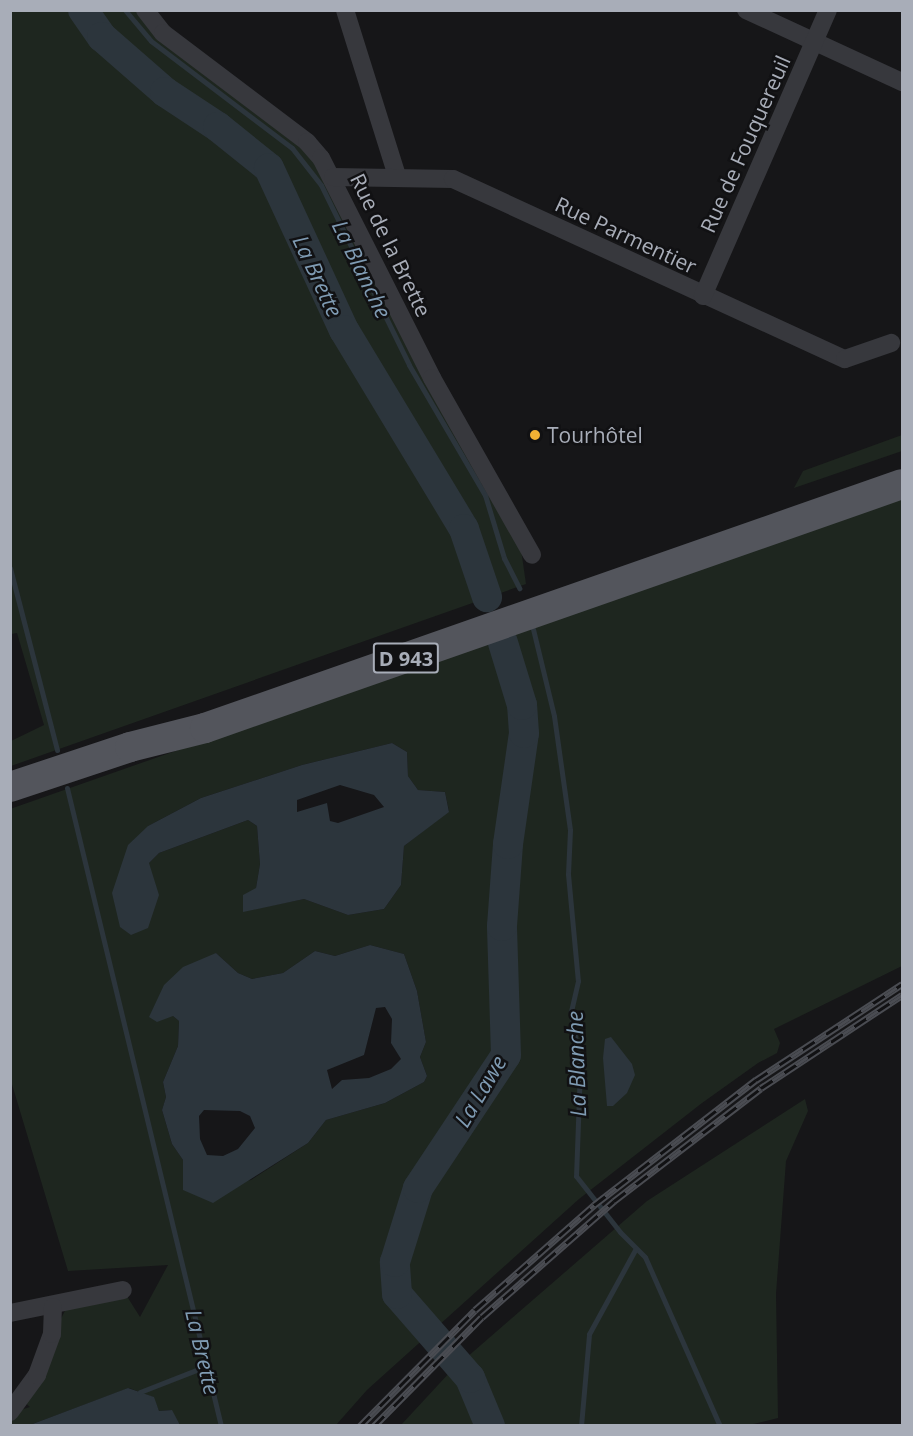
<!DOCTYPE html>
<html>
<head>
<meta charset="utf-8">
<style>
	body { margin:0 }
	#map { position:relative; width:913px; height:1436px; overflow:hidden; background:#161618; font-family:"Open Sans",sans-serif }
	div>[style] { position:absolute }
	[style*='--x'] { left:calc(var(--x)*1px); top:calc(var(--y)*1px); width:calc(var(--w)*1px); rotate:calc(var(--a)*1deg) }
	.green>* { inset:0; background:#1e261f }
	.water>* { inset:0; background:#2c353c }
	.stream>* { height:5px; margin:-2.5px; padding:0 2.5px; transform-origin:2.5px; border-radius:2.5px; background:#2c353c }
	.river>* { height:30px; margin:-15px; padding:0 15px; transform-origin:15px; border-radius:15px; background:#2c353c }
	.street>* { height:18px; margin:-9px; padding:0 9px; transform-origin:9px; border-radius:9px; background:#37383d }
	.primary>* { height:30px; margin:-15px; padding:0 15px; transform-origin:15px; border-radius:15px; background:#53555c }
	.rail>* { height:7px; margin-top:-3.5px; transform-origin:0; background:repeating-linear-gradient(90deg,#111113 0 14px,#4a4c52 0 28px); box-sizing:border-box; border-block:2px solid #4a4c52 }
	.dots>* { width:16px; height:16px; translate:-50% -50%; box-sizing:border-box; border:3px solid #111113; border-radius:50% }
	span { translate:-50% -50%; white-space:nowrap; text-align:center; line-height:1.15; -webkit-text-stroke:5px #111113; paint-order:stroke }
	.shield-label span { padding:2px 4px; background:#111113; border:2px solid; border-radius:4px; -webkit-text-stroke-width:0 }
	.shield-label { font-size:20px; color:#a8adb8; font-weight:700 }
	.street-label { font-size:21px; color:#a8adb8 }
	.poi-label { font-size:21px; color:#a8adb8 }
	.left { translate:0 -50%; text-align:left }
	.water-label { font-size:22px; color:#7f9bb3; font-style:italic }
	.frame { position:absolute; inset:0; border:12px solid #a8adb8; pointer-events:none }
</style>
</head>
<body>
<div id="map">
	<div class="green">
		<i style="clip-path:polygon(11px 11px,138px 11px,303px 146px,318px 164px,521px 549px,526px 584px,11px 766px,11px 741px,44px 725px,17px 633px,11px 634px)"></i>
		<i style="clip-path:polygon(902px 435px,902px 451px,794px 488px,803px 471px)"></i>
		<i style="clip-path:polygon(evenodd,902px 496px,902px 966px,774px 1029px,780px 1043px,777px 1053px,758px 1063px,702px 1103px,579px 1199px,367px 1390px,336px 1425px,180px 1425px,171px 1410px,159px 1411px,153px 1397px,129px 1388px,30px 1425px,11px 1425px,11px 1413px,30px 1407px,20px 1398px,69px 1303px,123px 1290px,140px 1317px,168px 1265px,68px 1271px,11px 1081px,10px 809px,902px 496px,392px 743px,407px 752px,408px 776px,418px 790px,445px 792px,449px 811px,404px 846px,401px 885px,384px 909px,348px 915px,304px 899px,244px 911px,256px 888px,260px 864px,257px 826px,248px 820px,159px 853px,149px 863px,148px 826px,201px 798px,302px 765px,392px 743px,902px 496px,370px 945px,404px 954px,417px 991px,426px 1042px,420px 1057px,427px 1076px,424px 1082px,385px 1103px,326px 1120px,308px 1143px,251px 1180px,183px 1190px,183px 1160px,172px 1144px,162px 1110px,166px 1097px,163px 1082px,178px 1046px,179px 1021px,173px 1016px,216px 953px,238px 973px,252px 979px,283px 973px,315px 951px,335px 956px,370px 945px)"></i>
		<i style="clip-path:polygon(805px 1099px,808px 1111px,786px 1161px,776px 1294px,778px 1418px,745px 1426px,401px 1425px,451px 1371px,647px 1201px)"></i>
	</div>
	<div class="water">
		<i style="clip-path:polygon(evenodd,392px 743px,407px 752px,408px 776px,418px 790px,445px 792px,449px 812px,404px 846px,401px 885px,384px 909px,348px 915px,304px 899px,243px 912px,243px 895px,256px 888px,260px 864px,257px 826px,248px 820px,159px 853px,149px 863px,159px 895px,148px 928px,131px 935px,120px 927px,112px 893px,128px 845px,148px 826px,201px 798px,302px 765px,392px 743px,340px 785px,374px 795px,384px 807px,338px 823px,330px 821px,327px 803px,297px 812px,297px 800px,340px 785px)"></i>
		<i style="clip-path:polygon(evenodd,370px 945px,404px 954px,417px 991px,426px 1042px,420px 1057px,427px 1076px,424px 1082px,385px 1103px,326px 1120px,308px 1143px,213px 1203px,183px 1190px,183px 1160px,172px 1144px,162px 1110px,166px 1097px,163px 1082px,178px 1046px,179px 1021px,173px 1016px,157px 1022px,149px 1017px,164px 985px,183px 967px,216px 953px,238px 973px,252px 979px,283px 973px,315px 951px,335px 956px,370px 945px,385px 1007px,392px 1019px,391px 1043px,401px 1059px,391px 1069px,369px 1078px,342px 1080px,332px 1089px,327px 1070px,364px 1055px,376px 1008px,385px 1007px,370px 945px,204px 1110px,240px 1111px,250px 1116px,255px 1128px,238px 1149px,223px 1156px,207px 1155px,200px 1139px,199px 1116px,204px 1110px)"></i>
		<i style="clip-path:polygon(611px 1037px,632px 1064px,635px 1075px,627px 1093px,613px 1106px,607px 1106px,603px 1058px,605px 1039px)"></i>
		<i style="clip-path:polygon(128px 1388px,154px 1397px,159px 1411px,172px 1410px,180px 1425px,30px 1425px)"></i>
	</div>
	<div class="stream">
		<i style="--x:125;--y:10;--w:40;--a:50"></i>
		<i style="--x:151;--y:41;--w:177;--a:37.2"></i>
		<i style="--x:292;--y:148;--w:47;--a:51.9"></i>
		<i style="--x:321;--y:185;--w:200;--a:63.9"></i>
		<i style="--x:409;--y:365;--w:151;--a:59.7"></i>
		<i style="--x:485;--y:495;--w:66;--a:73.2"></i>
		<i style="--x:504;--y:558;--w:34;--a:63"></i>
		<i style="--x:10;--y:568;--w:188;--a:75.5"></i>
		<i style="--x:533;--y:629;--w:89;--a:76.4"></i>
		<i style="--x:554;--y:716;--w:115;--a:82"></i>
		<i style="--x:570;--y:830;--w:44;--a:92.6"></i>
		<i style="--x:568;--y:874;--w:107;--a:84.7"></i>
		<i style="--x:578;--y:981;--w:32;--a:103"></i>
		<i style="--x:571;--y:1012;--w:57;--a:80.9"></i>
		<i style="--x:580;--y:1068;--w:108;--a:92.1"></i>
		<i style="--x:576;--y:1176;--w:71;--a:51.8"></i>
		<i style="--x:620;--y:1232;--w:35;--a:45"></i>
		<i style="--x:645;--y:1257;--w:185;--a:66.1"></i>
		<i style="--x:67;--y:788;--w:656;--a:76.43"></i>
		<i style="--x:140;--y:1392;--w:69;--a:-21.3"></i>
		<i style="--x:581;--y:1426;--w:92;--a:-85"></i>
		<i style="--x:589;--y:1334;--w:96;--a:-61.3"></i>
	</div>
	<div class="river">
		<i style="--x:83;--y:10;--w:33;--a:55"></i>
		<i style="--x:102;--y:37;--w:84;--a:41.1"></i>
		<i style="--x:165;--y:92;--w:64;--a:33.4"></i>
		<i style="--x:218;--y:127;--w:65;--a:38.8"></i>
		<i style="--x:269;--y:168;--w:179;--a:65.2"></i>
		<i style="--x:344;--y:330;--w:232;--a:58.9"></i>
		<i style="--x:464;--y:529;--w:72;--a:71.3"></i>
		<i style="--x:490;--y:1426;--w:52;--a:-112.6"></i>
		<i style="--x:470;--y:1378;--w:111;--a:-131"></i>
		<i style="--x:397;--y:1294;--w:32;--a:-94"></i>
		<i style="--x:395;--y:1262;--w:77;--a:-72.7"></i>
		<i style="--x:418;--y:1188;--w:159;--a:-56.5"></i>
		<i style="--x:506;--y:1055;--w:129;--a:-91.8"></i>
		<i style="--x:502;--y:926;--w:82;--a:-85.8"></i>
		<i style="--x:508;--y:844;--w:112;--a:-81.8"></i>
		<i style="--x:524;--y:733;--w:28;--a:-94"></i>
		<i style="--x:522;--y:705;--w:65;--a:-107"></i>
	</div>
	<div class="street">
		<i style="--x:145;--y:10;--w:29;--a:52"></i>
		<i style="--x:163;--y:33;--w:181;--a:37.1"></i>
		<i style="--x:307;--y:142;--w:21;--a:49"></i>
		<i style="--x:321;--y:158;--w:246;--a:63.2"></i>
		<i style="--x:432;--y:378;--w:203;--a:60.5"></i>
		<i style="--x:345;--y:10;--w:174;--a:72.6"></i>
		<i style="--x:746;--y:10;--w:172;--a:24.8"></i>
		<i style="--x:333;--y:177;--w:120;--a:1"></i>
		<i style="--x:453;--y:179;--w:431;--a:24.7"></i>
		<i style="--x:845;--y:359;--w:49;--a:-19.2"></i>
		<i style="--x:703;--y:296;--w:312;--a:-66.4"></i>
		<i style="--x:10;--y:1313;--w:115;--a:-11.5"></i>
		<i style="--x:10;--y:1412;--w:46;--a:-53.9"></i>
		<i style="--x:37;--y:1375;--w:44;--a:-69.9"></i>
		<i style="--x:52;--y:1334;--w:27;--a:-88"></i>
	</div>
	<div class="primary">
		<i style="--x:10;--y:787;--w:126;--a:-18.4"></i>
		<i style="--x:130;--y:747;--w:77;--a:-14.2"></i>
		<i style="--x:205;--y:728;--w:738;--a:-19.29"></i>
	</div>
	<div class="rail">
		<i style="--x:360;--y:1426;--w:163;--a:-45.2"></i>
		<i style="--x:475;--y:1310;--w:159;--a:-41.4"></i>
		<i style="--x:594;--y:1205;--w:205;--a:-37.7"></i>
		<i style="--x:756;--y:1080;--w:175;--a:-33.3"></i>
		<i style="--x:374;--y:1426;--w:153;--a:-45.3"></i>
		<i style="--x:482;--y:1317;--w:176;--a:-41.3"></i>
		<i style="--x:614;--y:1201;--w:185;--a:-37.5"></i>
		<i style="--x:761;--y:1088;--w:169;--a:-33.4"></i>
	</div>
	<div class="dots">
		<i style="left:535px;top:435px;background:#f2b134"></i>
	</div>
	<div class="shield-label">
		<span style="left:406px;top:658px">D 943</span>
	</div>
	<div class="street-label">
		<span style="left:745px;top:144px;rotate:-66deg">Rue de Fouquereuil</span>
		<span style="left:626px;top:235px;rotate:25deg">Rue Parmentier</span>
		<span style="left:391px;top:245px;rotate:64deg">Rue de la Brette</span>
	</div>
	<div class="poi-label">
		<span class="left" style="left:547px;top:435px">Tourhôtel</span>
	</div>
	<div class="water-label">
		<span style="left:362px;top:269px;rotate:64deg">La Blanche</span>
		<span style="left:318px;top:276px;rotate:65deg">La Brette</span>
		<span style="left:576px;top:1064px;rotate:-92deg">La Blanche</span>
		<span style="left:480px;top:1091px;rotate:-59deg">La Lawe</span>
		<span style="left:203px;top:1352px;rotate:77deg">La Brette</span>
	</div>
	<div class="frame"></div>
</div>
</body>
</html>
